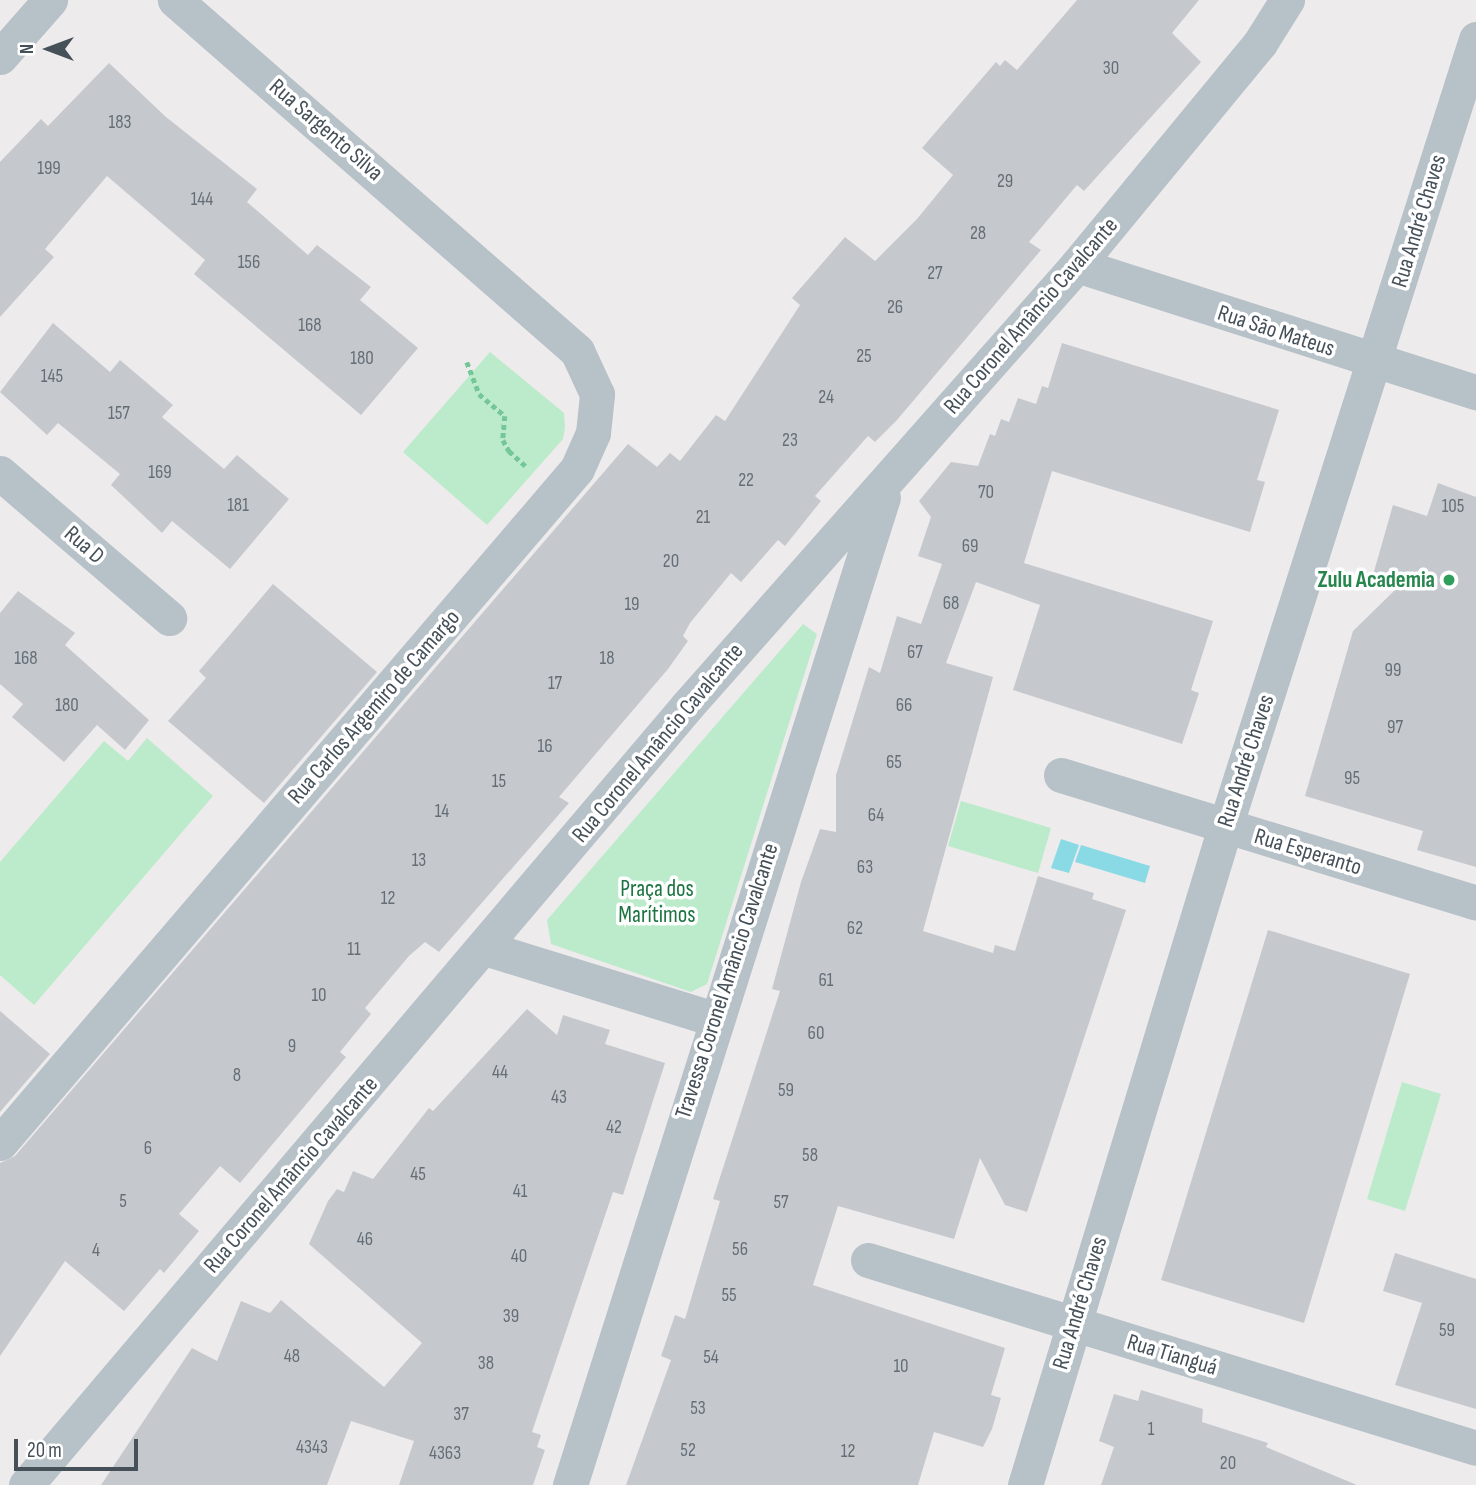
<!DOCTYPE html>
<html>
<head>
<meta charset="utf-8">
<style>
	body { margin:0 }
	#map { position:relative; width:1476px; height:1485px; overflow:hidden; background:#eeebec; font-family:"Sofia Sans Condensed",sans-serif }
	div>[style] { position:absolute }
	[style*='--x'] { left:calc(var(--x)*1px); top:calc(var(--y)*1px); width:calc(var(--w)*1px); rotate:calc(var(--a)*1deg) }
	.green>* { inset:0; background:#bbebca }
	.water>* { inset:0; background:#8adae6 }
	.building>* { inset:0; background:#c5c9ce }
	.path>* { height:4.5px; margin-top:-2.25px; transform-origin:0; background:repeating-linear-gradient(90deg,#75c798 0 5px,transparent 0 8.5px) }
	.street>* { height:35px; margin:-17.5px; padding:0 17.5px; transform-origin:17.5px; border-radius:17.5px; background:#b7c1c8 }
	.dots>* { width:19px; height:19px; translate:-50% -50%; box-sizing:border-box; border:4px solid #fff; border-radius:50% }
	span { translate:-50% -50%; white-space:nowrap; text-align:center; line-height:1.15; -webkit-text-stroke:7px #fff; paint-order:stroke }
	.number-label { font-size:19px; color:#656e76 }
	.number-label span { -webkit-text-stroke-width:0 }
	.street-label { font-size:23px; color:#455058 }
	.leisure-label { font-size:23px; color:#27864d; font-weight:700 }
	.right { translate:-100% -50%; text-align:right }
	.park-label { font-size:23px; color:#1b7441 }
	.north { position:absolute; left:14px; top:14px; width:70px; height:70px; -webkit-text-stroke:5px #fff; paint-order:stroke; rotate:270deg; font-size:19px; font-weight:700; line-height:28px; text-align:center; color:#455058 }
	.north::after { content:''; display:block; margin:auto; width:24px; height:32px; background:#455058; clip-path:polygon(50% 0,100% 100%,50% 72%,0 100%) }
	.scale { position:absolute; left:14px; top:1439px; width:124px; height:32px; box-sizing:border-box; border:4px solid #455058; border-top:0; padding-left:9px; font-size:21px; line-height:24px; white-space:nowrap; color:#455058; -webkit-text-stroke:5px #fff; paint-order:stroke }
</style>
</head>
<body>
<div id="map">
	<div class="green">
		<i style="clip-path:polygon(490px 352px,564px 413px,565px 427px,563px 439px,487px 525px,403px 452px)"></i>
		<i style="clip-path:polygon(803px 624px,817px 634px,707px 984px,691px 992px,551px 944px,547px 920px)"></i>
		<i style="clip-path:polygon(147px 738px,213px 796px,34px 1005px,0 975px,0 862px,104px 741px,128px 761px)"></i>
		<i style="clip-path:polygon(961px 801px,1051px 828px,1038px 873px,948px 846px)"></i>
		<i style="clip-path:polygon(1402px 1082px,1441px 1094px,1405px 1211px,1367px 1199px)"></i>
	</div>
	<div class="water">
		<i style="clip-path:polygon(1061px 839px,1079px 845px,1069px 873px,1051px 868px)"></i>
		<i style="clip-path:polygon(1081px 845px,1150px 866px,1145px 883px,1075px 862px)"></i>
	</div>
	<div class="building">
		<i style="clip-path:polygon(1077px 0,1199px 0,1172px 33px,1201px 62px,1084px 191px,1077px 185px,1029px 242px,1041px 250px,897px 420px,875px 442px,868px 436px,815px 496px,821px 501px,785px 546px,778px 540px,741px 582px,731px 573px,690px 623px,683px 636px,688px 641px,668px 669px,559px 797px,569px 803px,439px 952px,425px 942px,409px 956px,365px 1008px,371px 1014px,340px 1052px,346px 1057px,240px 1183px,220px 1166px,179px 1214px,199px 1231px,164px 1273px,160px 1269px,124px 1311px,65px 1261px,0 1356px,0 1163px,15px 1156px,628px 444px,657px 467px,670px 453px,680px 461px,716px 415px,725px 421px,800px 305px,792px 298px,845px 237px,875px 261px,917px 219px,953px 175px,922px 148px,996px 62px,1000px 66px,1005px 60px,1017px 70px)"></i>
		<i style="clip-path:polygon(109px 63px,166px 117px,257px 189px,247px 202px,308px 255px,317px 245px,371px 287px,360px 300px,418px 348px,361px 415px,194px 274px,205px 260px,107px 176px,45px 249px,54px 257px,0 317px,0 162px,41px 119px,48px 126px)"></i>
		<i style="clip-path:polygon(53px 323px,110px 372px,120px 360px,173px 405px,162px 417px,224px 469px,237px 455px,289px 499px,230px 569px,172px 521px,162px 533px,111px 485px,120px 474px,58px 423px,47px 435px,0 392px)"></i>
		<i style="clip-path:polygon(1062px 343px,1279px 410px,1257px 480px,1265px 482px,1250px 532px,1052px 471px,1024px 563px,1213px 621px,1191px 690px,1199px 693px,1182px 744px,1013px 690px,1040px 605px,976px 582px,946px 663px,993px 677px,923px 931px,993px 953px,995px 945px,1015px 951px,1038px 876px,1094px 893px,1092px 899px,1126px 910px,1027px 1212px,1005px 1205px,980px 1158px,954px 1239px,838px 1206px,813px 1285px,1005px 1348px,991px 1395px,1001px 1398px,992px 1429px,983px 1447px,934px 1432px,918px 1485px,626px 1485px,671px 1360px,661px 1356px,675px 1315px,685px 1319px,720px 1201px,713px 1199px,780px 991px,772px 989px,801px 882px,820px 829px,836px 832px,836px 775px,869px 667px,880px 673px,897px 616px,921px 624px,942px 564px,918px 556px,931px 517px,919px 501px,951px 462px,978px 466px,990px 434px,995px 436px,1001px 419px,1009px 422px,1018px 398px,1036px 404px,1042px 386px,1048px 388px)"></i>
		<i style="clip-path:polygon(1438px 483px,1476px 497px,1476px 867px,1417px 850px,1423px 831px,1305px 796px,1353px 631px,1395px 590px,1371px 582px,1393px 505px,1427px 516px)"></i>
		<i style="clip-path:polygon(273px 584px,377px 672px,264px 803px,168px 721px,206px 678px,199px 671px)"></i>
		<i style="clip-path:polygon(18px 591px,75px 633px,65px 645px,149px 720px,125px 750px,97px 725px,64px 762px,12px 717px,23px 704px,0 684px,0 613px)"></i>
		<i style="clip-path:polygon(1268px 930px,1410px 974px,1304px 1323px,1161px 1280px)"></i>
		<i style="clip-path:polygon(527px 1009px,557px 1035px,563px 1015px,610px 1030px,605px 1044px,665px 1063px,623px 1195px,613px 1192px,539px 1411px,532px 1432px,541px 1435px,537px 1447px,545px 1450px,533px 1485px,399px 1485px,414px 1441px,351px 1421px,327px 1485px,101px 1485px,192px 1348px,217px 1361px,241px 1301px,270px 1313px,281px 1300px,384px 1387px,422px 1343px,309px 1244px,328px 1201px,337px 1189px,344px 1192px,353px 1171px,373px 1179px,429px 1108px,433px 1111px)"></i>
		<i style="clip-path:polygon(0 1011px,50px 1054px,0 1112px)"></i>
		<i style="clip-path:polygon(1395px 1253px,1476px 1279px,1476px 1409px,1395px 1385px,1422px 1303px,1383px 1291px)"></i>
		<i style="clip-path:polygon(1141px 1390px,1203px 1409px,1202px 1422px,1268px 1443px,1266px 1447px,1357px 1485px,1101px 1485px,1114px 1447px,1099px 1441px,1114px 1394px,1138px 1401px)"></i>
	</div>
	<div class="path">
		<i style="--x:467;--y:362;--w:34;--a:69"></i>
		<i style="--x:479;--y:394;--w:34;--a:40"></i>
		<i style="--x:505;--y:416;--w:24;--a:95"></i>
		<i style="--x:503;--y:440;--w:13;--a:61"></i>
		<i style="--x:509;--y:451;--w:24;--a:42"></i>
	</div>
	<div class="street">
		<i style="--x:0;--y:57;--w:76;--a:-48.7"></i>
		<i style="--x:1077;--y:265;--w:419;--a:17.7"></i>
		<i style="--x:0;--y:473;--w:223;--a:40.6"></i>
		<i style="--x:1061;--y:775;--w:434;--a:17.1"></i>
		<i style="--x:485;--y:948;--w:240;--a:17.2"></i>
		<i style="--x:0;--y:1143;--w:887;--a:-49.43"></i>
		<i style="--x:577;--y:469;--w:39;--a:-66"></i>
		<i style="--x:593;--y:433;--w:39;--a:-84"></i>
		<i style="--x:597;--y:394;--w:47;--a:-114.9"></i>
		<i style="--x:577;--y:351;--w:534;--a:-138.87"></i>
		<i style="--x:868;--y:1260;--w:636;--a:17.18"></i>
		<i style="--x:26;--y:1485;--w:1022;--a:-49.68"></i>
		<i style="--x:687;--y:706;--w:589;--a:-48.51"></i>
		<i style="--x:1077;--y:265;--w:288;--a:-50.5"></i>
		<i style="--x:1260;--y:43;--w:51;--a:-57.9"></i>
		<i style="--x:570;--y:1485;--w:1036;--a:-72.42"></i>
		<i style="--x:1025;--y:1485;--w:688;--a:-73.09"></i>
		<i style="--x:1225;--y:827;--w:827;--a:-72.33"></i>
	</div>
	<div class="dots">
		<i style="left:1449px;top:580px;background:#2e9e5b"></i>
	</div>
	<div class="number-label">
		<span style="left:1111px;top:69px">30</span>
		<span style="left:120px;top:123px">183</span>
		<span style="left:49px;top:169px">199</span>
		<span style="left:1005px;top:182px">29</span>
		<span style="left:202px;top:200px">144</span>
		<span style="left:978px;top:234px">28</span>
		<span style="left:249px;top:263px">156</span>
		<span style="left:935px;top:274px">27</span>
		<span style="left:895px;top:308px">26</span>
		<span style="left:310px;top:326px">168</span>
		<span style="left:864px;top:357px">25</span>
		<span style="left:362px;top:359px">180</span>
		<span style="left:52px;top:377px">145</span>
		<span style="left:826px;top:398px">24</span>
		<span style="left:119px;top:414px">157</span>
		<span style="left:790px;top:441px">23</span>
		<span style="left:160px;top:473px">169</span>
		<span style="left:746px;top:481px">22</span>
		<span style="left:986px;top:493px">70</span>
		<span style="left:238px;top:506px">181</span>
		<span style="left:1453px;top:507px">105</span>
		<span style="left:703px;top:518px">21</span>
		<span style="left:970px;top:547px">69</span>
		<span style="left:671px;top:562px">20</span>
		<span style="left:951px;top:604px">68</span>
		<span style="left:632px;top:605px">19</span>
		<span style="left:915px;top:653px">67</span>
		<span style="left:26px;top:659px">168</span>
		<span style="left:607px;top:659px">18</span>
		<span style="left:1393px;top:671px">99</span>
		<span style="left:555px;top:684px">17</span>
		<span style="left:67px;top:706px">180</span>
		<span style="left:904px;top:706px">66</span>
		<span style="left:1395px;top:728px">97</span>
		<span style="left:545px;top:747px">16</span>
		<span style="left:894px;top:763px">65</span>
		<span style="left:1352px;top:779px">95</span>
		<span style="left:499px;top:782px">15</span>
		<span style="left:442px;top:812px">14</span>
		<span style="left:876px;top:816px">64</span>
		<span style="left:419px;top:861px">13</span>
		<span style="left:865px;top:868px">63</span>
		<span style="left:388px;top:899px">12</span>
		<span style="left:855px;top:929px">62</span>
		<span style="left:354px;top:950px">11</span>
		<span style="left:826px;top:981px">61</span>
		<span style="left:319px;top:996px">10</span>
		<span style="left:816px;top:1034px">60</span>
		<span style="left:292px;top:1047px">9</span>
		<span style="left:500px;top:1073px">44</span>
		<span style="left:237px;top:1076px">8</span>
		<span style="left:786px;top:1091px">59</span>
		<span style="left:559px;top:1098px">43</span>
		<span style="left:614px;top:1128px">42</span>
		<span style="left:148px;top:1149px">6</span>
		<span style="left:810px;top:1156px">58</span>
		<span style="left:418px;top:1175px">45</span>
		<span style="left:520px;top:1192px">41</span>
		<span style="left:123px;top:1202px">5</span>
		<span style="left:781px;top:1203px">57</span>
		<span style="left:365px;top:1240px">46</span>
		<span style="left:740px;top:1250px">56</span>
		<span style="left:96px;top:1251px">4</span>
		<span style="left:519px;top:1257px">40</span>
		<span style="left:729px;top:1296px">55</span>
		<span style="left:511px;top:1317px">39</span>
		<span style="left:1447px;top:1331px">59</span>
		<span style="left:292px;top:1357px">48</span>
		<span style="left:711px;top:1358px">54</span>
		<span style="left:486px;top:1364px">38</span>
		<span style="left:901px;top:1367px">10</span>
		<span style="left:698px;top:1409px">53</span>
		<span style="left:461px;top:1415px">37</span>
		<span style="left:1151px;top:1430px">1</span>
		<span style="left:312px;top:1448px">4343</span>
		<span style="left:688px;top:1451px">52</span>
		<span style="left:848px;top:1452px">12</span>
		<span style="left:445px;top:1454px">4363</span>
		<span style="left:1228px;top:1464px">20</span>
	</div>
	<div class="street-label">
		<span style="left:326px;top:130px;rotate:41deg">Rua Sargento Silva</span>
		<span style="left:1419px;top:221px;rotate:-73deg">Rua André Chaves</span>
		<span style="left:1031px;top:316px;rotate:-49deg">Rua Coronel Amâncio Cavalcante</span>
		<span style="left:1276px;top:331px;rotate:18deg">Rua São Mateus</span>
		<span style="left:84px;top:545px;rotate:41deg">Rua D</span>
		<span style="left:374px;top:707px;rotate:-49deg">Rua Carlos Argemiro de Camargo</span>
		<span style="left:658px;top:743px;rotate:-50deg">Rua Coronel Amâncio Cavalcante</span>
		<span style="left:1246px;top:761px;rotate:-72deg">Rua André Chaves</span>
		<span style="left:1308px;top:852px;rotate:17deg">Rua Esperanto</span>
		<span style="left:727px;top:981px;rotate:-72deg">Travessa Coronel Amâncio Cavalcante</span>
		<span style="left:291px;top:1175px;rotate:-49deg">Rua Coronel Amâncio Cavalcante</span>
		<span style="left:1080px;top:1303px;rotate:-73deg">Rua André Chaves</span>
		<span style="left:1172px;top:1355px;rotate:17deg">Rua Tianguá</span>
	</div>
	<div class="leisure-label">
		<span class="right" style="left:1435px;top:580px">Zulu Academia</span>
	</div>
	<div class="park-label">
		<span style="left:657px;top:902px">Praça dos<br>Marítimos</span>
	</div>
	<div class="north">N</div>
	<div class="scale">20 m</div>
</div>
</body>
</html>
